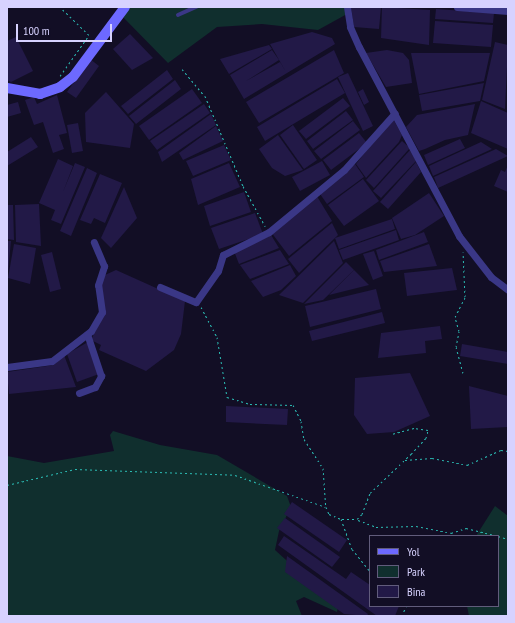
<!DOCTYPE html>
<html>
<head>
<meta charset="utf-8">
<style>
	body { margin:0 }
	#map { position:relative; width:515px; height:623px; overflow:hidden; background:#120e25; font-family:"PT Sans Narrow",sans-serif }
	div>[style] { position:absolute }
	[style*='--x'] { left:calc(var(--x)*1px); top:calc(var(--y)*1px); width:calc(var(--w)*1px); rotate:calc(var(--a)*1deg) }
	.green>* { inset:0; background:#102f2e }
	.building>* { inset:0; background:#221947 }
	.path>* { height:1px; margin-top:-0.5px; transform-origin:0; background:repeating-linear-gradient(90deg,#2abbb3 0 2px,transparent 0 5px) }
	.lane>* { height:3.5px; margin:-1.75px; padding:0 1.75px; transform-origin:1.75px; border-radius:1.75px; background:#3a3786 }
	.street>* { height:7px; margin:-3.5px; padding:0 3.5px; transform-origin:3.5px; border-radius:3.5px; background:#3a3786 }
	.secondary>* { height:10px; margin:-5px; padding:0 5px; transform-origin:5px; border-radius:5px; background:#6d69ff }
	span { translate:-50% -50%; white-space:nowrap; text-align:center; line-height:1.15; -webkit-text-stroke:3.5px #120e25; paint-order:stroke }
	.frame { position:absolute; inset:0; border:8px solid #d7d2ff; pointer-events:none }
	.legend { position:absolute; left:369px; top:535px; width:130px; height:72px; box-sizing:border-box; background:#120e25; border:1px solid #615c7c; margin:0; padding:5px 7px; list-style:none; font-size:12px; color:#d7d2ff }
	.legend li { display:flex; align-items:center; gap:8px; height:20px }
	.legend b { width:20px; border:1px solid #615c7c }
	.scale { position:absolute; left:16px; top:24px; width:96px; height:18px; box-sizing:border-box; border:2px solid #d7d2ff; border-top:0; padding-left:5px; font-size:12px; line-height:14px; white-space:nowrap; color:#d7d2ff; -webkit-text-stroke:3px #120e25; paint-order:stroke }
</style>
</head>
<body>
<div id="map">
	<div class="green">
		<i style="clip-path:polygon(125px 7px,347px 7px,347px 14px,318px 30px,262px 24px,217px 27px,168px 63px,119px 13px)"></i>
		<i style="clip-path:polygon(113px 431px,160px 445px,217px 455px,287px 496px,291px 507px,279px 531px,275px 550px,338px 607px,337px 612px,304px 597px,296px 601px,302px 616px,7px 616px,7px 456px,44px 463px,114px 451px,110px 435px)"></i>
		<i style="clip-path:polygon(495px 506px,508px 516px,508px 616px,469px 616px,467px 606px,498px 606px,498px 536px,476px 536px)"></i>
	</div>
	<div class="building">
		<i style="clip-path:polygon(351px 7px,381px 7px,379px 29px,354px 27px)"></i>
		<i style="clip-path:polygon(382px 7px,430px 10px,429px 45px,381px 38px)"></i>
		<i style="clip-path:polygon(436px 9px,494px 13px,493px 23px,435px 19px)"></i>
		<i style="clip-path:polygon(435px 21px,493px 25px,491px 47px,433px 43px)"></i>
		<i style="clip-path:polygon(312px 32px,332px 38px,335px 44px,244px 99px,230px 75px,272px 50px,279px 60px,246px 81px,280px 62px,286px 72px,270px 44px)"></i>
		<i style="clip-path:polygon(130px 34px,153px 58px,132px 70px,113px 49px)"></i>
		<i style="clip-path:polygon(16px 37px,33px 71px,11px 82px,7px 80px,7px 41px)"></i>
		<i style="clip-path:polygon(495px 42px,508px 45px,505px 109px,482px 100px)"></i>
		<i style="clip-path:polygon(269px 45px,272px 49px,229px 74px,220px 59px)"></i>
		<i style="clip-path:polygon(334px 50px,344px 73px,259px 123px,246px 102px)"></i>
		<i style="clip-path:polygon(387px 50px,403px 53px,409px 60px,412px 83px,386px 87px,366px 53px)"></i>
		<i style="clip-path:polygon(411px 53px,490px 53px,484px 81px,419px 94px)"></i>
		<i style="clip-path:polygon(90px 59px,99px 66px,76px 98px,67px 92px)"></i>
		<i style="clip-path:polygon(167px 70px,173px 79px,128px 114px,121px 106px)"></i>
		<i style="clip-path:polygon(348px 73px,373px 126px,363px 131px,338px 77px)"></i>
		<i style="clip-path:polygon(337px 79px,345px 93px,265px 141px,257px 127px)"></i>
		<i style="clip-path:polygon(175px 80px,181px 89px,136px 124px,129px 116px)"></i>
		<i style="clip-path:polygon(484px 83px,480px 101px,422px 111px,419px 95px)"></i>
		<i style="clip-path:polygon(192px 89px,202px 103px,149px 140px,139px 126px)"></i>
		<i style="clip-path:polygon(363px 89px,369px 102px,364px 105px,358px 92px)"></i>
		<i style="clip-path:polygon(106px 92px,134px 124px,130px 148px,86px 142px,85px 113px)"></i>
		<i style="clip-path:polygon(57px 95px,67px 133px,59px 135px,64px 149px,53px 153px,43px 122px,34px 125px,25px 100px,34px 97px,37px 104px)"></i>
		<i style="clip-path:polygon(343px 98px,350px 106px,306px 139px,299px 131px)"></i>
		<i style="clip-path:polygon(481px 101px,508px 113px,508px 149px,471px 133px)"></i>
		<i style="clip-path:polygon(18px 102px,21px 113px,7px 117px,7px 105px)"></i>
		<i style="clip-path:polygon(204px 104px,210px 113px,157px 150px,150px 141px)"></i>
		<i style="clip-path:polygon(475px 104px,468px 135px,445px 140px,425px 149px,419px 151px,406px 127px,417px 115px)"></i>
		<i style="clip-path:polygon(346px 111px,353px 120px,313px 149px,307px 141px)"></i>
		<i style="clip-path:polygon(211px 114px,216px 125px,162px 162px,158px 152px)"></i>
		<i style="clip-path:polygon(392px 117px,402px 135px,399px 142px,366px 178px,356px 164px)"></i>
		<i style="clip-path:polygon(353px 121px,360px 130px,321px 159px,314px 151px)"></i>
		<i style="clip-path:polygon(78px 123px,83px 151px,72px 153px,67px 125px)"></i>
		<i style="clip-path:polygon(293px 125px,317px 160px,304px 169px,280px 135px)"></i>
		<i style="clip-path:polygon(216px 126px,223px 141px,183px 160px,179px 153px)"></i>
		<i style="clip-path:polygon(359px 133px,367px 143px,331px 170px,323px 160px)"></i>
		<i style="clip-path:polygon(278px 135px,303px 170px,285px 176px,272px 168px,259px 149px)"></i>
		<i style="clip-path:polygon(31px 137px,38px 147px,7px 166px,7px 152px)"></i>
		<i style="clip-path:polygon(460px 139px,465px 148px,428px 165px,424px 155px)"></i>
		<i style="clip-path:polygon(402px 141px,410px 148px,374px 188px,366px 180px)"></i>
		<i style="clip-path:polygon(481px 142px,492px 149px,433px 176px,429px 166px)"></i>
		<i style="clip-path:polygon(224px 145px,231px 160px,193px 176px,186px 161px)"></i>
		<i style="clip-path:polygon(496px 149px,508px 156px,438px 188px,434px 177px)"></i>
		<i style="clip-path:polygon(410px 150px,416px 161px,381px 198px,373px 191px)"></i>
		<i style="clip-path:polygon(58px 159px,73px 166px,63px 192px,75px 163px,85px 167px,61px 224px,51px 220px,55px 210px,39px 203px)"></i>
		<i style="clip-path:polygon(322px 161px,330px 175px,300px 191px,292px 177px)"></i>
		<i style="clip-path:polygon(416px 162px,421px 172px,388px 209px,380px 202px)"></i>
		<i style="clip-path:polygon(229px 163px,240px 187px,198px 205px,191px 179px)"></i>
		<i style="clip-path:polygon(355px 164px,364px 177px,327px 204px,318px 191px)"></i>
		<i style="clip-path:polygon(508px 165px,508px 192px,494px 186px,501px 170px,505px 172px)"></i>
		<i style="clip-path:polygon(87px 168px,97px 173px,71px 236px,60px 231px)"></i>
		<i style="clip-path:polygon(100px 174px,122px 183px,105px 223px,94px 218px,91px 224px,80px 220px)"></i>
		<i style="clip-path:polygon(363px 179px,379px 201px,344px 226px,328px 205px)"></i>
		<i style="clip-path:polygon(124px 187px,137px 218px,111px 248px,101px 238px)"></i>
		<i style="clip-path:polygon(244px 192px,251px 212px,210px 226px,204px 206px)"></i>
		<i style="clip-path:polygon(315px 193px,332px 221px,289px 256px,271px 232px)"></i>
		<i style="clip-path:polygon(429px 193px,444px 216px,415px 235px,401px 239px,392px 218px)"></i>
		<i style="clip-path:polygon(39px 204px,41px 246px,16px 242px,15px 205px)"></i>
		<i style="clip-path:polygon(7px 205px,13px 205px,14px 240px,7px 239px)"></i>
		<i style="clip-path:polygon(255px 213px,263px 234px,219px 249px,211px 228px)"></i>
		<i style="clip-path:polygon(392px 219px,395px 229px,339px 249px,335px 238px)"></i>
		<i style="clip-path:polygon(332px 223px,338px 235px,299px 273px,288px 259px)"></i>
		<i style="clip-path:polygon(396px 230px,399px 240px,343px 260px,339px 250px)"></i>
		<i style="clip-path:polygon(424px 232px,428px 242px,379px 260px,376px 250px)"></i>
		<i style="clip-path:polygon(271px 235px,279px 248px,239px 264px,234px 251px)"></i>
		<i style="clip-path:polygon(7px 241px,11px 241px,8px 272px,7px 272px)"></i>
		<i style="clip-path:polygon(334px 241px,343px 263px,303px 303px,279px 295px)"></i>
		<i style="clip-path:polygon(14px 244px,36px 248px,30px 284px,8px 278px)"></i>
		<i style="clip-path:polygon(429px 244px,437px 266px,384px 272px,380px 261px)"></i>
		<i style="clip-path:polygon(280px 250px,289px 264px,250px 279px,240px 265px)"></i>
		<i style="clip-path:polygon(374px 251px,383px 276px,373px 280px,363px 254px)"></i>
		<i style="clip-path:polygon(52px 252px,61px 289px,50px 292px,41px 255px)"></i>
		<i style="clip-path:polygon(346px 262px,354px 270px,323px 300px,304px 304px)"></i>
		<i style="clip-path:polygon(290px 265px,296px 276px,281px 290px,263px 297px,251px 281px)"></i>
		<i style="clip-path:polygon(452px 268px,457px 290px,407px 296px,404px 273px)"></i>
		<i style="clip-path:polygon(116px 270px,185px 301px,181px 334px,174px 350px,146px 371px,99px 350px,101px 345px,91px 340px,104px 312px,101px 283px,105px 275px)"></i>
		<i style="clip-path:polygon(354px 270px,369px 285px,329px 295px)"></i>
		<i style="clip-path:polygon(376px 289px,381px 309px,310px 327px,305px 306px)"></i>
		<i style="clip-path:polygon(382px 312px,385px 323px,312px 341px,309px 331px)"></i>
		<i style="clip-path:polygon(440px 326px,442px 339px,425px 341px,426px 353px,378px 358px,381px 333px)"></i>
		<i style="clip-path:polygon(88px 342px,99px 374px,77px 382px,67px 354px)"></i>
		<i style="clip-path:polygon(462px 344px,508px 352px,508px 364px,460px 356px)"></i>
		<i style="clip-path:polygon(64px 355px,76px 387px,9px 394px,7px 372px,54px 365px)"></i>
		<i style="clip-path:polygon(410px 373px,430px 416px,394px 432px,367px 434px,354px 415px,355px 378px)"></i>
		<i style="clip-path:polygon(469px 386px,508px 396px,508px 427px,471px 429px)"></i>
		<i style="clip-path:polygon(226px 406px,288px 409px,287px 425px,226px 422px)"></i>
		<i style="clip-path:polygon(292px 502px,347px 540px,339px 552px,284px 514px)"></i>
		<i style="clip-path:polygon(285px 518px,340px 557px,332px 567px,277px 528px)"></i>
		<i style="clip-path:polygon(284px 536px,346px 579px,351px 572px,370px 585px,370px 606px,399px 606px,395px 616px,377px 616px,278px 545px)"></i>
		<i style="clip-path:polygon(287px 556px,368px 614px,367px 616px,344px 614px,285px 572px)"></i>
	</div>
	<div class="path">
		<i style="--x:182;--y:69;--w:35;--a:50"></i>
		<i style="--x:205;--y:96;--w:98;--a:67.1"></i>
		<i style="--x:243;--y:186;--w:46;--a:61.2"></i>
		<i style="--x:60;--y:76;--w:50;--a:-54.7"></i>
		<i style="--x:89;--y:35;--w:40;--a:-136"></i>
		<i style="--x:201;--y:307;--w:34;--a:62"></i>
		<i style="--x:217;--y:337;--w:61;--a:80.5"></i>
		<i style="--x:227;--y:397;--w:24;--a:17"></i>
		<i style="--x:250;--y:404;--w:43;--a:1.3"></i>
		<i style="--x:293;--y:405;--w:18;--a:63"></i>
		<i style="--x:301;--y:421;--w:18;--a:81"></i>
		<i style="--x:304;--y:439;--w:35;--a:57"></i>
		<i style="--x:323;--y:468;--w:39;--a:86"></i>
		<i style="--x:326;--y:507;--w:8;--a:67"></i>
		<i style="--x:329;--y:514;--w:13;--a:23"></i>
		<i style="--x:341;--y:519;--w:32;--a:70"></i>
		<i style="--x:352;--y:549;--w:28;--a:51"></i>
		<i style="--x:463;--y:373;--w:27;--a:-105"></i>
		<i style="--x:456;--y:347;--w:16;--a:-79"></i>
		<i style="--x:459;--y:331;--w:15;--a:-106"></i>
		<i style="--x:455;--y:317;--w:22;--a:-63"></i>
		<i style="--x:465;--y:297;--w:45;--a:-92.5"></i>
		<i style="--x:405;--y:460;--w:27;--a:-4"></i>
		<i style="--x:432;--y:458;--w:36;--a:11"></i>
		<i style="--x:467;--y:465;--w:37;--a:-24"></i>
		<i style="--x:501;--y:450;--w:7;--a:8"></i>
		<i style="--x:7;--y:485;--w:70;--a:-13.2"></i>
		<i style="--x:75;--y:469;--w:160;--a:2.1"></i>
		<i style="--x:235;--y:475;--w:96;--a:19.4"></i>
		<i style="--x:342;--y:519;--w:15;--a:0"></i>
		<i style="--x:357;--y:519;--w:7;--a:-45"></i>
		<i style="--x:362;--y:514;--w:22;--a:-69"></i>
		<i style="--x:370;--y:493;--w:57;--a:-43.6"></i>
		<i style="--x:411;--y:454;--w:22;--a:-47"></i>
		<i style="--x:426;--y:438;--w:8;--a:-76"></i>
		<i style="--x:428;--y:430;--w:14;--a:-172"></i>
		<i style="--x:414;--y:428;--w:24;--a:165"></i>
		<i style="--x:358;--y:520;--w:19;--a:21"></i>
		<i style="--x:376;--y:527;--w:40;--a:-1.4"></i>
		<i style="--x:416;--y:526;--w:36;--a:11"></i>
		<i style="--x:451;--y:533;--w:16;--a:-18"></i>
		<i style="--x:466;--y:528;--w:32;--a:14"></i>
		<i style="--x:498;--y:536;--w:10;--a:17"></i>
		<i style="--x:402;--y:616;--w:11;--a:-68"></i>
	</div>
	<div class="lane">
		<i style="--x:178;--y:15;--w:20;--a:-24"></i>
	</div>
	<div class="street">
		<i style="--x:347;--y:7;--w:20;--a:81"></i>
		<i style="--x:350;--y:27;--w:22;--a:66"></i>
		<i style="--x:359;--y:47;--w:214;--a:62.1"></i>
		<i style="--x:459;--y:236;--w:52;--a:52"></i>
		<i style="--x:491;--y:277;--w:21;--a:37"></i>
		<i style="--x:457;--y:7;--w:51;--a:4.5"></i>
		<i style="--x:160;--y:287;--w:39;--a:23"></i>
		<i style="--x:196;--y:302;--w:38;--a:-55"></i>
		<i style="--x:218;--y:271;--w:17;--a:-73"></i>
		<i style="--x:223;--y:255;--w:51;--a:-26.6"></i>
		<i style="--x:269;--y:232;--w:97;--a:-39.6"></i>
		<i style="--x:344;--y:170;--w:76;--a:-48.2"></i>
		<i style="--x:7;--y:367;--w:45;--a:-7.6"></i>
		<i style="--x:52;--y:361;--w:49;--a:-37.6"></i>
		<i style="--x:91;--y:331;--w:22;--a:-60"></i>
		<i style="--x:102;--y:312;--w:27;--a:-98"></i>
		<i style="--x:98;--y:285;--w:20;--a:-72"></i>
		<i style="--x:104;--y:266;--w:26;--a:-113"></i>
		<i style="--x:79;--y:393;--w:17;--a:-21"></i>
		<i style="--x:95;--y:387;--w:13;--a:-61"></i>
		<i style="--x:101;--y:376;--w:44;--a:-108.4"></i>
	</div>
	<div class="secondary">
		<i style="--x:7;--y:88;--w:34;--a:10"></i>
		<i style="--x:40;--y:94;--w:21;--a:-19"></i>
		<i style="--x:60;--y:87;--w:16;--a:-38"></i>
		<i style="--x:73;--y:77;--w:87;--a:-53.4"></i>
	</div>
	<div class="frame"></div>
	<ul class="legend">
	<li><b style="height:5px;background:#6d69ff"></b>Yol</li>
	<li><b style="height:11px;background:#102f2e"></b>Park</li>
	<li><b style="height:11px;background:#221947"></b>Bina</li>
	</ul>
	<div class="scale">100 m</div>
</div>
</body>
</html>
